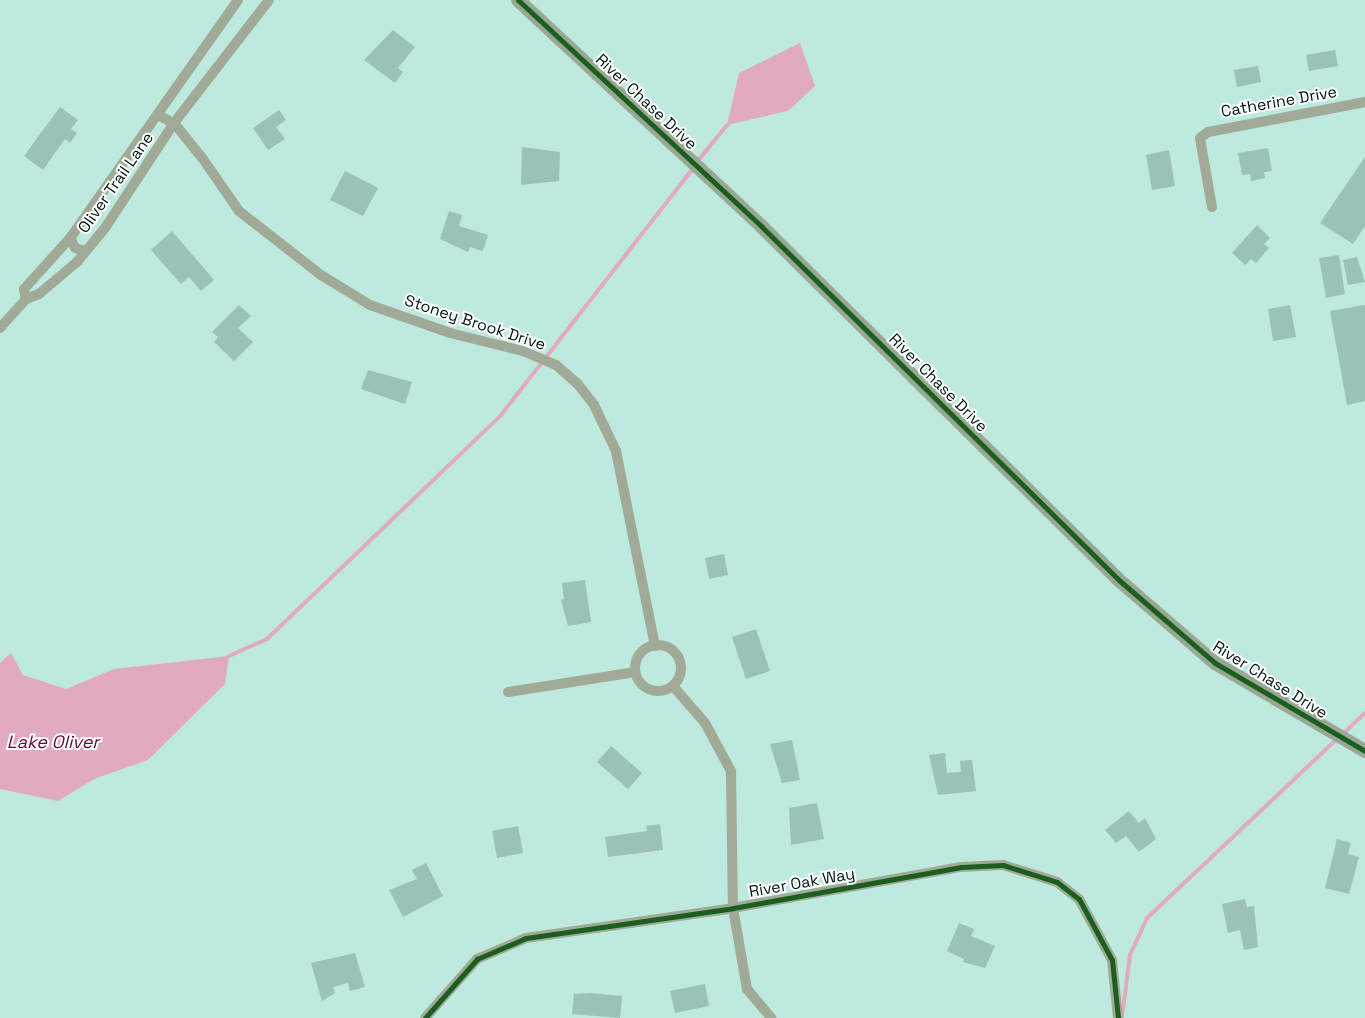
<!DOCTYPE html>
<html>
<head>
<meta charset="utf-8">
<style>
	body { margin:0 }
	#map { position:relative; width:1365px; height:1018px; overflow:hidden; background:#bde9de; font-family:"Space Grotesk",sans-serif }
	div>[style] { position:absolute }
	[style*='--x'] { left:calc(var(--x)*1px); top:calc(var(--y)*1px); width:calc(var(--w)*1px); rotate:calc(var(--a)*1deg) }
	.water>* { inset:0; background:#e1aabf }
	.stream>* { height:4px; margin:-2px; padding:0 2px; transform-origin:2px; border-radius:2px; background:#e1aabf }
	.building>* { inset:0; background:#9ac2b9 }
	.street>* { height:10px; margin:-5px; padding:0 5px; transform-origin:5px; border-radius:5px; background:#a0aa97 }
	.street>.ring { margin:-5px; padding:0; box-sizing:content-box; background:none; border:10px solid #a0aa97; border-radius:50% }
	.secondary>* { height:14px; margin:-7px; padding:0 7px; transform-origin:7px; border-radius:7px; background:#98a892 }
	.cycleway>* { height:5px; margin:-2.5px; padding:0 2.5px; transform-origin:2.5px; border-radius:2.5px; background:#1b5e20 }
	span { translate:-50% -50%; white-space:nowrap; text-align:center; line-height:1.15; -webkit-text-stroke:4px #fff; paint-order:stroke }
	.street-label { font-size:16px; color:#011611 }
	.water-label { font-size:18px; color:#630c37; font-style:italic }
</style>
</head>
<body>
<div id="map">
	<div class="water">
		<i style="clip-path:polygon(800px 43px,815px 86px,788px 111px,727px 125px,739px 73px)"></i>
		<i style="clip-path:polygon(11px 653px,23px 675px,66px 689px,114px 669px,229px 656px,225px 684px,148px 760px,94px 779px,58px 801px,0 789px,0 663px)"></i>
	</div>
	<div class="stream">
		<i style="--x:697;--y:162;--w:48;--a:-51"></i>
		<i style="--x:229;--y:656;--w:42;--a:-24.1"></i>
		<i style="--x:267;--y:639;--w:324;--a:-43.7"></i>
		<i style="--x:501;--y:415;--w:313;--a:-52.1"></i>
		<i style="--x:1343;--y:734;--w:30;--a:-44"></i>
		<i style="--x:1122;--y:1017;--w:63;--a:-82.6"></i>
		<i style="--x:1130;--y:955;--w:41;--a:-65.3"></i>
		<i style="--x:1147;--y:918;--w:262;--a:-43.3"></i>
	</div>
	<div class="building">
		<i style="clip-path:polygon(393px 30px,415px 47px,398px 68px,403px 72px,395px 83px,364px 60px)"></i>
		<i style="clip-path:polygon(1335px 50px,1338px 66px,1309px 71px,1306px 55px)"></i>
		<i style="clip-path:polygon(1258px 66px,1261px 82px,1237px 87px,1234px 70px)"></i>
		<i style="clip-path:polygon(60px 107px,78px 120px,71px 129px,77px 133px,70px 143px,65px 139px,43px 170px,24px 156px)"></i>
		<i style="clip-path:polygon(279px 110px,286px 120px,276px 127px,285px 139px,268px 150px,253px 128px)"></i>
		<i style="clip-path:polygon(522px 147px,560px 152px,559px 181px,521px 185px)"></i>
		<i style="clip-path:polygon(1268px 148px,1272px 171px,1264px 172px,1265px 178px,1251px 181px,1250px 174px,1242px 175px,1238px 153px)"></i>
		<i style="clip-path:polygon(1169px 150px,1175px 186px,1152px 190px,1146px 155px)"></i>
		<i style="clip-path:polygon(1365px 157px,1365px 226px,1353px 244px,1320px 223px)"></i>
		<i style="clip-path:polygon(345px 171px,378px 188px,363px 216px,330px 200px)"></i>
		<i style="clip-path:polygon(449px 211px,462px 215px,459px 226px,488px 235px,483px 251px,470px 247px,468px 252px,440px 239px)"></i>
		<i style="clip-path:polygon(1257px 225px,1270px 238px,1264px 244px,1269px 248px,1256px 263px,1251px 259px,1245px 265px,1232px 253px)"></i>
		<i style="clip-path:polygon(172px 231px,214px 280px,201px 291px,189px 277px,181px 284px,151px 250px)"></i>
		<i style="clip-path:polygon(1339px 255px,1345px 294px,1326px 298px,1319px 258px)"></i>
		<i style="clip-path:polygon(1357px 257px,1365px 282px,1348px 285px,1343px 260px)"></i>
		<i style="clip-path:polygon(239px 305px,251px 316px,238px 328px,253px 342px,234px 361px,214px 342px,218px 337px,212px 332px)"></i>
		<i style="clip-path:polygon(1290px 305px,1296px 337px,1273px 341px,1268px 309px)"></i>
		<i style="clip-path:polygon(1365px 305px,1365px 401px,1347px 405px,1330px 311px)"></i>
		<i style="clip-path:polygon(368px 370px,412px 382px,405px 404px,361px 389px)"></i>
		<i style="clip-path:polygon(724px 554px,728px 575px,709px 579px,705px 558px)"></i>
		<i style="clip-path:polygon(585px 580px,591px 622px,568px 626px,561px 600px,564px 599px,562px 583px)"></i>
		<i style="clip-path:polygon(756px 629px,770px 671px,746px 679px,732px 637px)"></i>
		<i style="clip-path:polygon(792px 740px,800px 780px,782px 783px,770px 744px)"></i>
		<i style="clip-path:polygon(611px 746px,642px 773px,628px 789px,597px 762px)"></i>
		<i style="clip-path:polygon(945px 753px,947px 773px,961px 772px,960px 761px,972px 760px,976px 791px,938px 795px,929px 755px)"></i>
		<i style="clip-path:polygon(817px 803px,824px 839px,791px 845px,789px 808px)"></i>
		<i style="clip-path:polygon(1129px 811px,1139px 823px,1145px 818px,1156px 839px,1139px 852px,1126px 836px,1116px 843px,1105px 830px)"></i>
		<i style="clip-path:polygon(660px 824px,663px 850px,608px 857px,605px 837px,647px 831px,646px 826px)"></i>
		<i style="clip-path:polygon(518px 826px,523px 853px,497px 858px,492px 831px)"></i>
		<i style="clip-path:polygon(1337px 839px,1351px 843px,1348px 854px,1359px 857px,1349px 894px,1325px 888px)"></i>
		<i style="clip-path:polygon(426px 863px,443px 896px,403px 917px,389px 890px,417px 879px,412px 870px)"></i>
		<i style="clip-path:polygon(1245px 899px,1247px 907px,1254px 906px,1258px 947px,1244px 950px,1240px 930px,1228px 933px,1222px 904px)"></i>
		<i style="clip-path:polygon(959px 923px,974px 929px,971px 936px,995px 946px,985px 968px,963px 962px,964px 959px,947px 951px)"></i>
		<i style="clip-path:polygon(355px 953px,365px 987px,350px 991px,348px 983px,333px 987px,335px 993px,322px 1001px,311px 963px)"></i>
		<i style="clip-path:polygon(705px 984px,709px 1006px,675px 1013px,670px 991px)"></i>
		<i style="clip-path:polygon(590px 993px,622px 996px,620px 1018px,572px 1014px,574px 994px)"></i>
	</div>
	<div class="street">
		<i style="--x:238;--y:0;--w:291;--a:125.2"></i>
		<i style="--x:70;--y:238;--w:69;--a:132"></i>
		<i style="--x:24;--y:289;--w:10;--a:79"></i>
		<i style="--x:26;--y:299;--w:14;--a:-21"></i>
		<i style="--x:39;--y:294;--w:50;--a:-40.1"></i>
		<i style="--x:77;--y:262;--w:44;--a:-50.5"></i>
		<i style="--x:105;--y:228;--w:126;--a:-56.7"></i>
		<i style="--x:174;--y:123;--w:155;--a:-52.3"></i>
		<i style="--x:158;--y:115;--w:18;--a:27"></i>
		<i style="--x:174;--y:123;--w:46;--a:51.1"></i>
		<i style="--x:203;--y:159;--w:63;--a:55.3"></i>
		<i style="--x:239;--y:211;--w:104;--a:38"></i>
		<i style="--x:321;--y:275;--w:57;--a:31.5"></i>
		<i style="--x:370;--y:305;--w:85;--a:19.3"></i>
		<i style="--x:450;--y:333;--w:75;--a:13.9"></i>
		<i style="--x:523;--y:351;--w:36;--a:23"></i>
		<i style="--x:556;--y:365;--w:28;--a:41"></i>
		<i style="--x:577;--y:383;--w:28;--a:52"></i>
		<i style="--x:594;--y:405;--w:51;--a:64.4"></i>
		<i style="--x:616;--y:451;--w:199;--a:78.7"></i>
		<i style="--x:1212;--y:207;--w:70;--a:-99.9"></i>
		<i style="--x:1200;--y:138;--w:10;--a:-37"></i>
		<i style="--x:1208;--y:132;--w:160;--a:-10.8"></i>
		<i style="--x:70;--y:238;--w:11;--a:63"></i>
		<i style="--x:75;--y:248;--w:11;--a:15"></i>
		<i style="--x:0;--y:328;--w:39;--a:-48"></i>
		<i class="ring" style="left:635px;top:645px;width:36px;height:36px"></i>
		<i style="--x:673;--y:686;--w:49;--a:49.1"></i>
		<i style="--x:705;--y:723;--w:55;--a:61.6"></i>
		<i style="--x:731;--y:771;--w:137;--a:89.2"></i>
		<i style="--x:733;--y:908;--w:82;--a:80.2"></i>
		<i style="--x:747;--y:989;--w:38;--a:50"></i>
		<i style="--x:508;--y:692;--w:129;--a:-8.9"></i>
		<i style="--x:425;--y:1018;--w:79;--a:-48.6"></i>
		<i style="--x:477;--y:959;--w:53;--a:-23.2"></i>
		<i style="--x:526;--y:938;--w:209;--a:-8.2"></i>
		<i style="--x:733;--y:908;--w:232;--a:-10.2"></i>
		<i style="--x:961;--y:867;--w:42;--a:-2.7"></i>
		<i style="--x:1003;--y:865;--w:57;--a:17.5"></i>
		<i style="--x:1057;--y:882;--w:28;--a:38"></i>
		<i style="--x:1079;--y:899;--w:69;--a:61.6"></i>
		<i style="--x:1112;--y:960;--w:58;--a:84.1"></i>
	</div>
	<div class="secondary">
		<i style="--x:518;--y:0;--w:333;--a:42.9"></i>
		<i style="--x:762;--y:227;--w:503;--a:44.68"></i>
		<i style="--x:1120;--y:581;--w:125;--a:40.8"></i>
		<i style="--x:1215;--y:663;--w:174;--a:30.4"></i>
	</div>
	<div class="cycleway">
		<i style="--x:518;--y:0;--w:333;--a:42.9"></i>
		<i style="--x:762;--y:227;--w:503;--a:44.68"></i>
		<i style="--x:1120;--y:581;--w:125;--a:40.8"></i>
		<i style="--x:1215;--y:663;--w:174;--a:30.4"></i>
		<i style="--x:425;--y:1018;--w:79;--a:-48.6"></i>
		<i style="--x:477;--y:959;--w:53;--a:-23.2"></i>
		<i style="--x:526;--y:938;--w:209;--a:-8.2"></i>
		<i style="--x:733;--y:908;--w:232;--a:-10.2"></i>
		<i style="--x:961;--y:867;--w:42;--a:-2.7"></i>
		<i style="--x:1003;--y:865;--w:57;--a:17.5"></i>
		<i style="--x:1057;--y:882;--w:28;--a:38"></i>
		<i style="--x:1079;--y:899;--w:69;--a:61.6"></i>
		<i style="--x:1112;--y:960;--w:58;--a:84.1"></i>
	</div>
	<div class="street-label">
		<span style="left:646px;top:102px;rotate:43deg">River Chase Drive</span>
		<span style="left:1279px;top:102px;rotate:-10deg">Catherine Drive</span>
		<span style="left:116px;top:183px;rotate:-55deg">Oliver Trail Lane</span>
		<span style="left:475px;top:323px;rotate:18deg">Stoney Brook Drive</span>
		<span style="left:938px;top:383px;rotate:45deg">River Chase Drive</span>
		<span style="left:1270px;top:680px;rotate:32deg">River Chase Drive</span>
		<span style="left:802px;top:883px;rotate:-10deg">River Oak Way</span>
	</div>
	<div class="water-label">
		<span style="left:53px;top:742px">Lake Oliver</span>
	</div>
</div>
</body>
</html>
